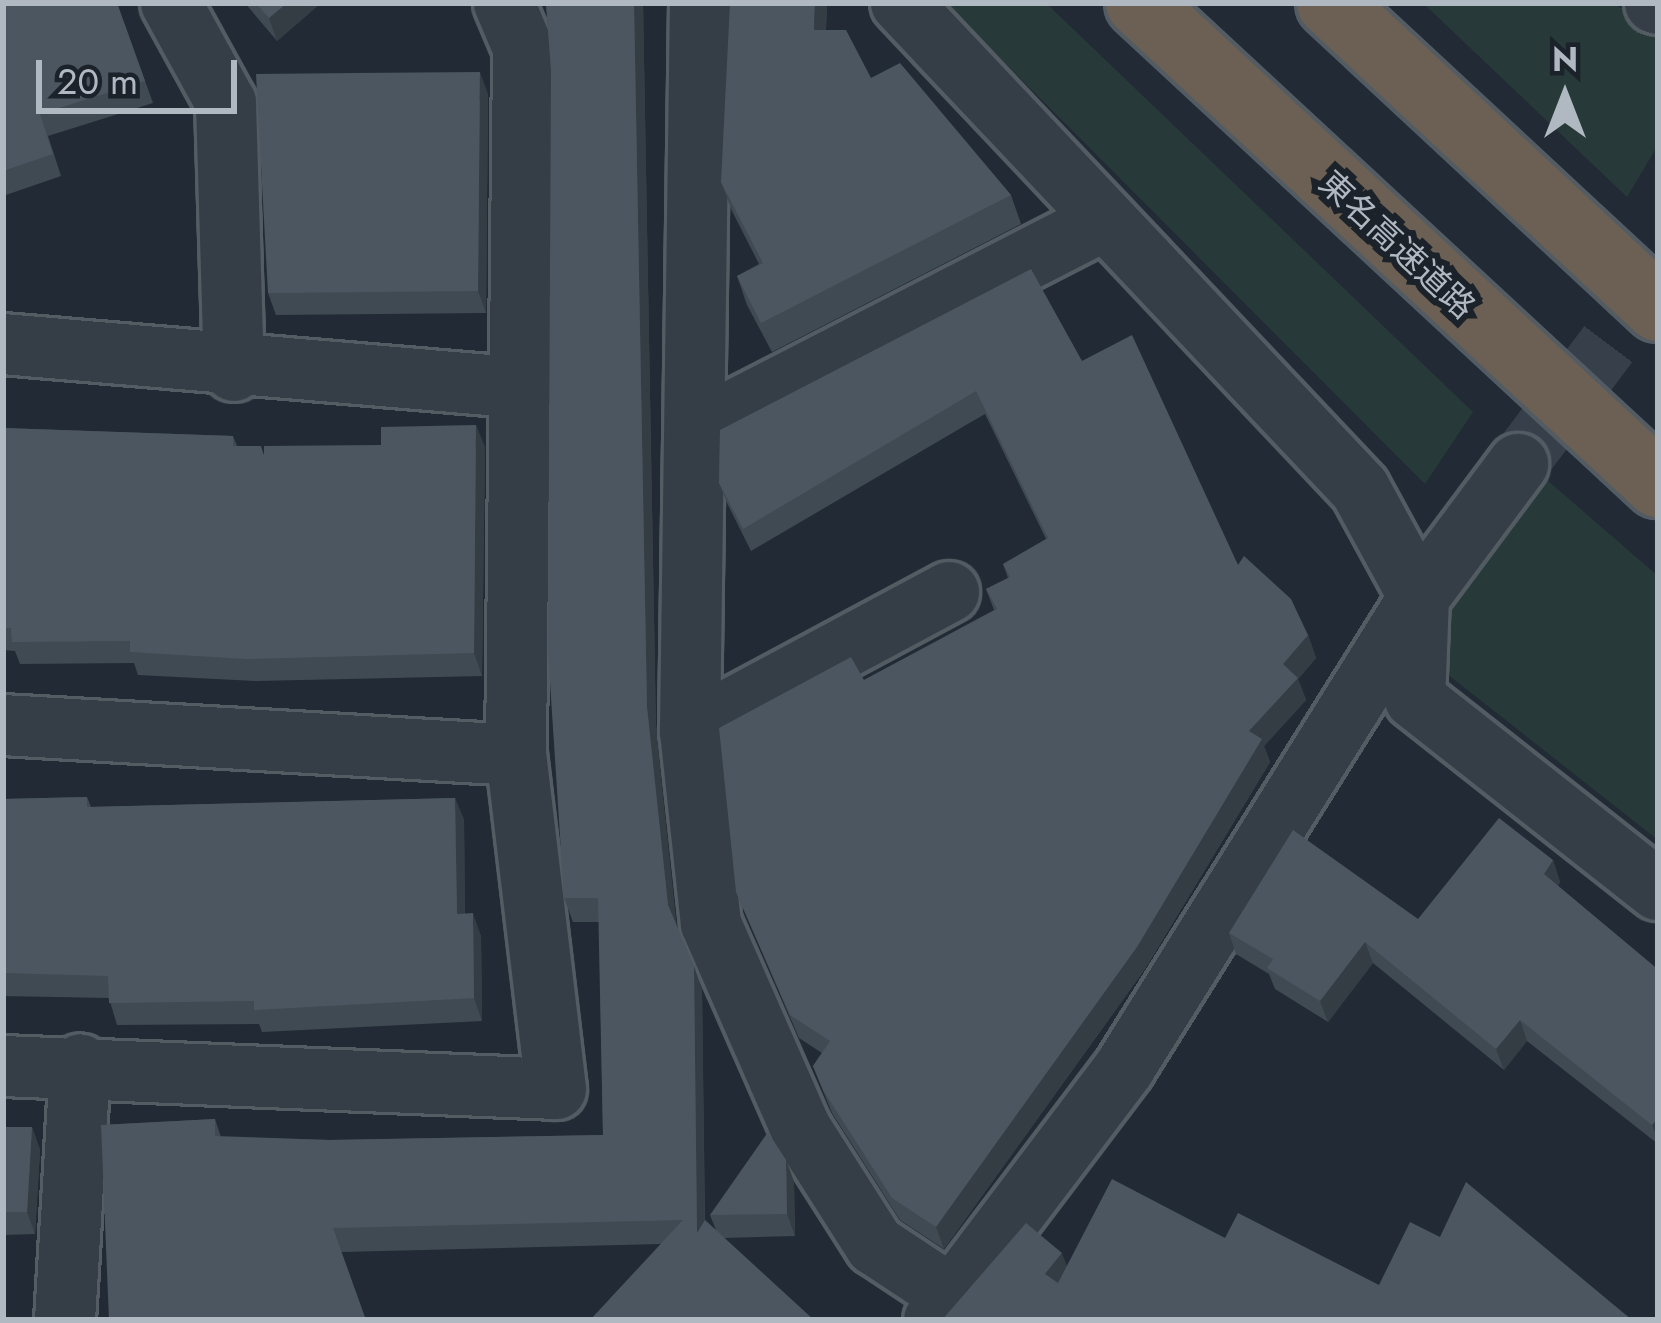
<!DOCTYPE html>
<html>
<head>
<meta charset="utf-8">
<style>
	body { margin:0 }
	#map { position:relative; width:1661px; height:1323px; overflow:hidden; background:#222b35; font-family:Jost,"Noto Sans JP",sans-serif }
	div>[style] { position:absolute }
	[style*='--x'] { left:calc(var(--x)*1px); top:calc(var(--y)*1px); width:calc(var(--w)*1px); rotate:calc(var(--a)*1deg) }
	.green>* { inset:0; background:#273938 }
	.minor-tunnel>* { height:60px; margin-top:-30px; transform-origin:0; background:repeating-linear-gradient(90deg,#37404a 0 60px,transparent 0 90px) }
	.roads { filter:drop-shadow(3px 0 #535b63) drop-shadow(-3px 0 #535b63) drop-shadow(0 3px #535b63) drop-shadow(0 -3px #535b63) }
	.minor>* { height:60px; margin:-30px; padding:0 30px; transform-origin:30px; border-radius:30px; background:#353d46 }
	.motorway>* { height:66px; margin:-33px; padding:0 33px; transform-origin:33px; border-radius:33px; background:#6b6053 }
	.wall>* { inset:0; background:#404a53 }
	.shaded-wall>* { inset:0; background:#343c44 }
	.building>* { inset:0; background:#4b5661 }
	span { translate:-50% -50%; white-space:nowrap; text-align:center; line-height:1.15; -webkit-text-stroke:12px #1b222a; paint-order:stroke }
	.street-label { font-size:33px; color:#b0b8c2 }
	.frame { position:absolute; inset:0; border:6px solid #b0b8c2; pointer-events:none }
	.north { position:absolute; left:1505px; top:36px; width:120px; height:120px; -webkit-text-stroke:9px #1b222a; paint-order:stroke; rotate:0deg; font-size:33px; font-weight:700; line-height:48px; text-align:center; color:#b0b8c2 }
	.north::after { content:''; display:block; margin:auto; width:42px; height:54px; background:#b0b8c2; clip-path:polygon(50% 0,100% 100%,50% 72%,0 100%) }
	.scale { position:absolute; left:36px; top:60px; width:201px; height:54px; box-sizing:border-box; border:6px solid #b0b8c2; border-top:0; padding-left:15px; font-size:36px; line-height:42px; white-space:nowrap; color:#b0b8c2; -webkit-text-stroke:9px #1b222a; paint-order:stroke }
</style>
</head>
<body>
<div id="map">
	<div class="green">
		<i style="clip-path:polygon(945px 3px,1046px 3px,1473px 412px,1425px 484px)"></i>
		<i style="clip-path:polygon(1423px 3px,1611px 3px,1658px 26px,1658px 145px,1627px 197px)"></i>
		<i style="clip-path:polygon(1539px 473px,1658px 576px,1658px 840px,1442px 670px,1435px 621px,1513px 528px)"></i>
	</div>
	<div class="minor-tunnel">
		<i style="--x:1518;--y:464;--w:233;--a:-53"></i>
	</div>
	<div class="roads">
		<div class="minor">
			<i style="--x:171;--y:3;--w:114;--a:61.2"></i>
			<i style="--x:226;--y:103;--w:268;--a:88.3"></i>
			<i style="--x:700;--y:3;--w:728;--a:90.79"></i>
			<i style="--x:690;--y:731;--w:194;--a:83.8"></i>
			<i style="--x:711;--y:924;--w:224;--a:66.3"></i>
			<i style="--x:801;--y:1129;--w:138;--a:57.5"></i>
			<i style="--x:875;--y:1245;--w:92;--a:33.5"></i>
			<i style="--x:901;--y:3;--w:668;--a:46.64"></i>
			<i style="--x:1360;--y:489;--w:123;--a:61.4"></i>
			<i style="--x:1419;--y:597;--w:102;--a:92.2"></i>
			<i style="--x:1415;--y:699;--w:309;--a:38.2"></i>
			<i style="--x:1655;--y:3;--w:3;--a:18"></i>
			<i style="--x:3;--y:344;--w:523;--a:4.83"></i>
			<i style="--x:700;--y:428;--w:454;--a:-27.2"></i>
			<i style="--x:3;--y:725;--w:514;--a:3.35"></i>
			<i style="--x:690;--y:731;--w:294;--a:-28.2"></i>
			<i style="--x:3;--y:1066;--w:553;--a:2.38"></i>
			<i style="--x:556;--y:1089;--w:336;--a:-96.8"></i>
			<i style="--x:516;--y:755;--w:707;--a:-89.43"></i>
			<i style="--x:523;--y:48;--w:49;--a:-112.9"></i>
			<i style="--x:65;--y:1320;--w:256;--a:-86.6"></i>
			<i style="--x:934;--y:1320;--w:317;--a:-52.9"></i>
			<i style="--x:1125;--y:1067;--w:554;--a:-57.97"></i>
			<i style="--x:1419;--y:597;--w:166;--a:-53.3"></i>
		</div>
		<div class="motorway">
			<i style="--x:1139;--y:3;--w:708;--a:42.82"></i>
			<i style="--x:1330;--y:3;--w:448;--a:42.9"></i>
		</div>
	</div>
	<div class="wall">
		<i style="clip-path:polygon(3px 3px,117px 3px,153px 103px,48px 136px,61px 176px,3px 196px)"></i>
		<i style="clip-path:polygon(245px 3px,321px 3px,277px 41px)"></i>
		<i style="clip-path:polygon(546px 3px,643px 3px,656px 731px,676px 925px,702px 990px,705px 1221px,716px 1230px,710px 1215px,786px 1160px,794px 1182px,795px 1236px,724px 1238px,660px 1244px,342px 1252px,101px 1125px,215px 1119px,221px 1137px,330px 1140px,603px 1135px,599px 922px,573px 922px,564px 898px,551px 70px)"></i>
		<i style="clip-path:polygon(827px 3px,826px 30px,871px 78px,1011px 195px,1021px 224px,772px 352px,747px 305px,737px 276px,759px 264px,732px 211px,721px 182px)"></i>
		<i style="clip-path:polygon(488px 94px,486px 313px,276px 315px,268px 293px)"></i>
		<i style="clip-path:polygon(1082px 361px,1238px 565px,1308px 635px,1316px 658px,1298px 679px,1306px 700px,1264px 746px,1270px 762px,1145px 969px,944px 1249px,900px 1220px,832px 1113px,813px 1066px,822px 1053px,799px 1038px,736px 892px,864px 680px,994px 610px,986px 589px,1008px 578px,1003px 564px,1046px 539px,985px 414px,751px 551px,728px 505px,719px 483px,720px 430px)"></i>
		<i style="clip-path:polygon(3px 428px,233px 436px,237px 446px,264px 454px,485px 447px,482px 676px,255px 681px,138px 675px,134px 663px,20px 664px,15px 651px,3px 650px)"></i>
		<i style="clip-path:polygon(87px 797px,91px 807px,455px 798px,464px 820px,465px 914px,481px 936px,482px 1021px,262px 1032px,259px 1024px,117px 1025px,109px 998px,3px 996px,3px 799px)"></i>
		<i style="clip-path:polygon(1553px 860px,1560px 882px,1558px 886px,1655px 967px,1658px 963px,1658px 1144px,1527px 1041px,1504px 1070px,1373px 963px,1328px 1022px,1275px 989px,1269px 974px,1236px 954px,1229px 933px,1418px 919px)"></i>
		<i style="clip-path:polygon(3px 1127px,32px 1127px,40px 1150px,35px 1234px,3px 1235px)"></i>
	</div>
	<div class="shaded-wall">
		<i style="clip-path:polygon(287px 3px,321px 3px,277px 41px,269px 18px)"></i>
		<i style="clip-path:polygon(634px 3px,643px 3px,656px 731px,677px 928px,668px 905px,647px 707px)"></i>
		<i style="clip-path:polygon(815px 3px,827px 3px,825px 58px,814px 30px)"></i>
		<i style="clip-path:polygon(480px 72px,488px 94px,486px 313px,478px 291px)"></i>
		<i style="clip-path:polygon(476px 425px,485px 447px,482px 676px,474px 653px)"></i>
		<i style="clip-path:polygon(1308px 635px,1316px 658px,1298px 679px,1306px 700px,1264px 746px,1270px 762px,1145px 969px,944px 1249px,936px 1227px,1249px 731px,1283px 664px)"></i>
		<i style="clip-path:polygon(455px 798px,464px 820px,465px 936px,457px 914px)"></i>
		<i style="clip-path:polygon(1553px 860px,1560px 882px,1551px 895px,1544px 874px)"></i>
		<i style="clip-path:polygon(473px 913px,481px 936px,482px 1021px,474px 998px)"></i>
		<i style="clip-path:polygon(1365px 942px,1373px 963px,1328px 1022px,1320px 1001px)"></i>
		<i style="clip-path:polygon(694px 966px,702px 990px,705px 1257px,697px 1233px)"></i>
		<i style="clip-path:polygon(1520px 1020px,1527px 1041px,1504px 1070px,1496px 1049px)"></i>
		<i style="clip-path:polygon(1658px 1118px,1658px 1140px,1652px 1125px)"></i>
		<i style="clip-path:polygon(32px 1127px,40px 1150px,35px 1234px,27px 1212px)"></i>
		<i style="clip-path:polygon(786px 1160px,794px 1182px,795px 1236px,787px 1214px)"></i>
		<i style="clip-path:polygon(1062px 1253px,1073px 1282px,1056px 1303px,1045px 1274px)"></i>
	</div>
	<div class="building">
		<i style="clip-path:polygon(3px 3px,117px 3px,145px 81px,40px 114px,53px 154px,3px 171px)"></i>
		<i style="clip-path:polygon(256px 3px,287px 3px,269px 18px)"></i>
		<i style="clip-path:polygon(546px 3px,634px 3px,647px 707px,668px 905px,694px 966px,697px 1233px,705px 1220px,814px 1320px,590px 1320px,683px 1220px,333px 1228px,366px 1320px,109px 1320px,101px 1125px,215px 1119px,215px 1136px,330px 1140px,603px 1135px,598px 898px,564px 898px,548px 651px,551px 70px)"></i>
		<i style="clip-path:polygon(730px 3px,815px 3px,814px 30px,846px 30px,871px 78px,900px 63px,1011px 195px,761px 323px,737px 276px,763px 263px,721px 182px)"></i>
		<i style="clip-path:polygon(480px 72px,478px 291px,268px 293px,256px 74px)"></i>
		<i style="clip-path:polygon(1031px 269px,1082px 361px,1132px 335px,1238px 565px,1244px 556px,1291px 599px,1308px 635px,1283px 664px,1298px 678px,1249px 731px,1262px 739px,1137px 947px,936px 1227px,892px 1198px,823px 1090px,813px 1066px,830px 1041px,790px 1015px,736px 892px,719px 728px,851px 657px,864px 680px,997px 609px,986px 589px,1010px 577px,1003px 564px,1048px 538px,976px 391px,743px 529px,719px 483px,720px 430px)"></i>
		<i style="clip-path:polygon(476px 425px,474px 653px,247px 659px,130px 652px,130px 641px,12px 642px,11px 628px,3px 628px,3px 428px,233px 436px,233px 446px,261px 446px,264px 456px,264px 446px,381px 445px,381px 427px)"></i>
		<i style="clip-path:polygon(87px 797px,87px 807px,455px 798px,457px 914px,473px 913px,474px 998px,254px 1010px,254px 1001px,109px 1003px,108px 976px,3px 973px,3px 799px)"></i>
		<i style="clip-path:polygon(1499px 818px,1553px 860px,1544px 874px,1655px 967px,1658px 963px,1658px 1118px,1652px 1125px,1520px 1020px,1496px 1049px,1365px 942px,1320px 1001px,1267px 968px,1273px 959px,1229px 933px,1293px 830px,1418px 919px)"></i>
		<i style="clip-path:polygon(3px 1127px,32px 1127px,27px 1212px,3px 1212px)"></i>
		<i style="clip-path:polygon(768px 1132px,786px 1160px,787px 1214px,710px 1215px)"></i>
		<i style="clip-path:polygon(1112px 1179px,1225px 1238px,1238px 1213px,1379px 1285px,1410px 1222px,1440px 1237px,1466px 1182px,1632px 1320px,942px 1320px,1026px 1223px,1062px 1253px,1045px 1274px,1058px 1283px)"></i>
	</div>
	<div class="street-label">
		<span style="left:1397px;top:245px;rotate:43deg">東名高速道路</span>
	</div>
	<div class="frame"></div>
	<div class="north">N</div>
	<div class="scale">20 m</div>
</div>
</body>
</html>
